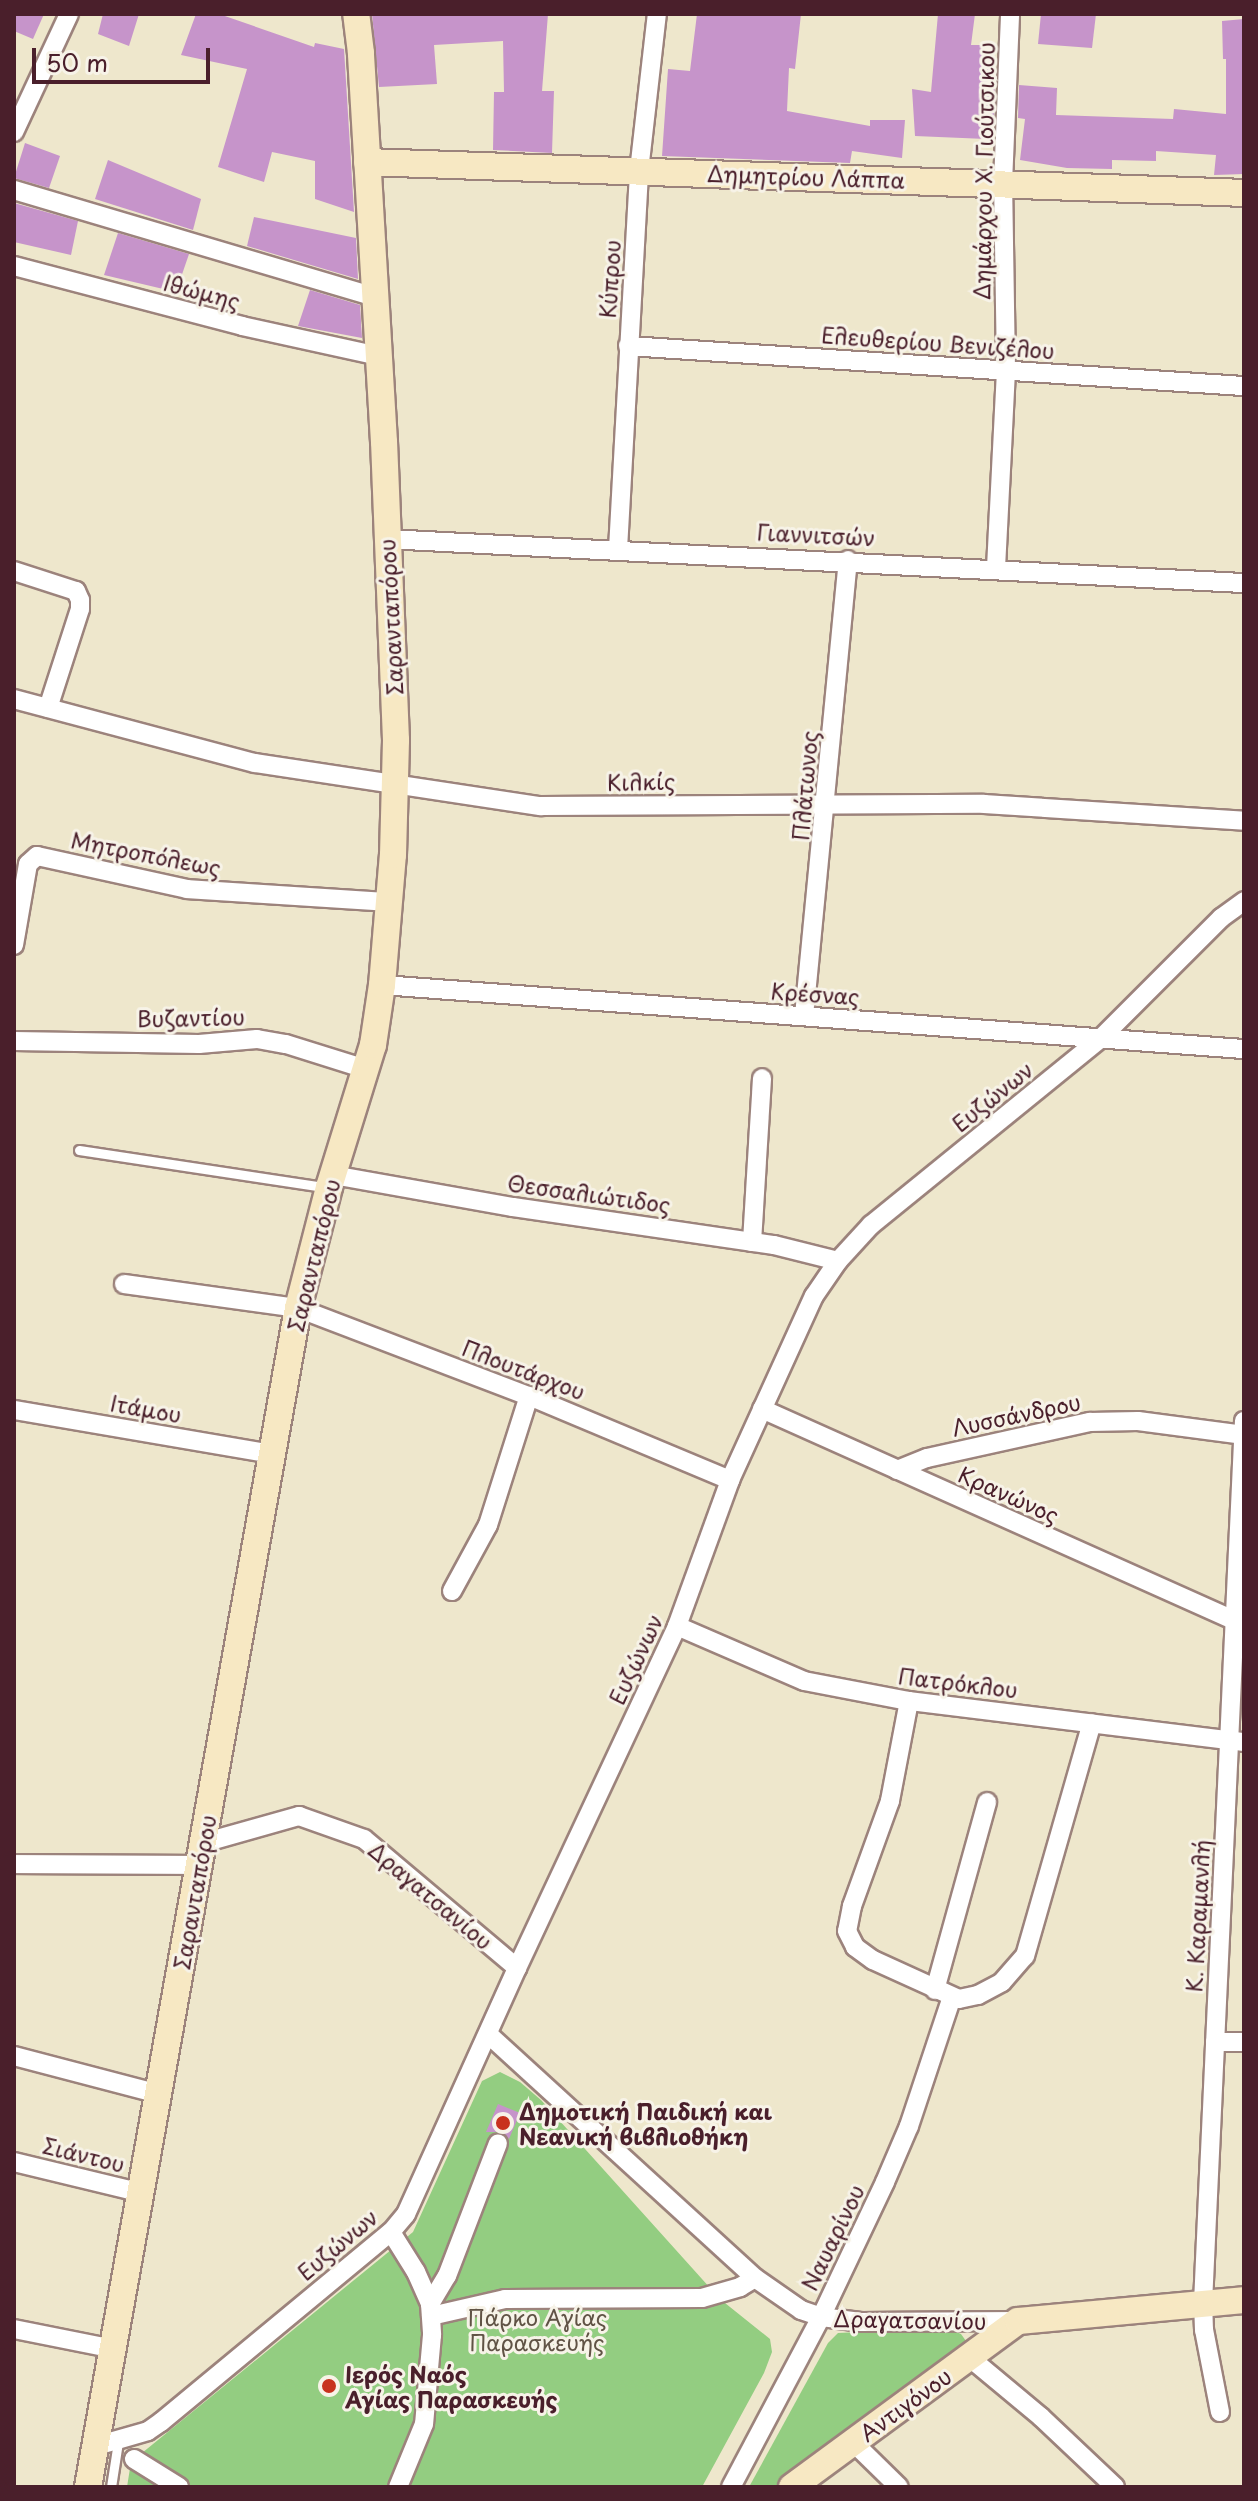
<!DOCTYPE html>
<html>
<head>
<meta charset="utf-8">
<style>
	body { margin:0 }
	#map { position:relative; width:1258px; height:2501px; overflow:hidden; background:#eee7cc; font-family:"Playpen Sans",sans-serif }
	div>[style] { position:absolute }
	[style*='--x'] { left:calc(var(--x)*1px); top:calc(var(--y)*1px); width:calc(var(--w)*1px); rotate:calc(var(--a)*1deg) }
	.green>* { inset:0; background:#93cd81 }
	.building>* { inset:0; background:#c694ca }
	.roads { filter:drop-shadow(2px 0 #9c837c) drop-shadow(-2px 0 #9c837c) drop-shadow(0 2px #9c837c) drop-shadow(0 -2px #9c837c) }
	.lane>* { height:9px; margin:-4.5px; padding:0 4.5px; transform-origin:4.5px; border-radius:4.5px; background:#fff }
	.street>* { height:18px; margin:-9px; padding:0 9px; transform-origin:9px; border-radius:9px; background:#fff }
	.secondary>* { height:26px; margin:-13px; padding:0 13px; transform-origin:13px; border-radius:13px; background:#f7e8c3 }
	.dots>* { width:22px; height:22px; translate:-50% -50%; box-sizing:border-box; border:4px solid #f7f3e8; border-radius:50% }
	span { translate:-50% -50%; white-space:nowrap; text-align:center; line-height:1.15; -webkit-text-stroke:6px #f7f3e8; paint-order:stroke }
	.street-label { font-size:22px; color:#4a1f2b }
	.poi-label { font-size:22px; color:#4a1f2b; font-weight:700 }
	.left { translate:0 -50%; text-align:left }
	.park-label { font-size:22px; color:#605345 }
	.frame { position:absolute; inset:0; border:16px solid #4a1f2b; pointer-events:none }
	.scale { position:absolute; left:32px; top:48px; width:178px; height:36px; box-sizing:border-box; border:4px solid #4a1f2b; border-top:0; padding-left:10px; font-size:24px; line-height:28px; white-space:nowrap; color:#4a1f2b; -webkit-text-stroke:6px #f7f3e8; paint-order:stroke }
</style>
</head>
<body>
<div id="map">
	<div class="green">
		<i style="clip-path:polygon(500px 2072px,520px 2082px,541px 2100px,720px 2299px,770px 2339px,772px 2352px,764px 2373px,702px 2487px,127px 2487px,131px 2462px,413px 2232px,482px 2081px)"></i>
		<i style="clip-path:polygon(947px 2328px,961px 2334px,966px 2341px,964px 2346px,775px 2487px,749px 2487px,828px 2343px,838px 2333px)"></i>
	</div>
	<div class="building">
		<i style="clip-path:polygon(14px 14px,44px 14px,33px 39px,14px 31px)"></i>
		<i style="clip-path:polygon(103px 14px,139px 14px,129px 46px,98px 34px)"></i>
		<i style="clip-path:polygon(196px 14px,219px 14px,314px 47px,315px 43px,344px 49px,354px 212px,315px 199px,315px 161px,272px 152px,264px 182px,218px 167px,247px 69px,181px 55px)"></i>
		<i style="clip-path:polygon(372px 14px,548px 14px,542px 91px,554px 91px,552px 153px,493px 150px,494px 92px,504px 92px,503px 41px,434px 45px,437px 84px,379px 87px)"></i>
		<i style="clip-path:polygon(697px 14px,801px 14px,795px 69px,789px 68px,787px 111px,870px 126px,870px 120px,905px 120px,902px 158px,852px 151px,850px 163px,662px 156px,668px 69px,690px 71px)"></i>
		<i style="clip-path:polygon(938px 14px,975px 14px,971px 45px,990px 45px,990px 83px,995px 83px,994px 118px,986px 117px,986px 139px,915px 136px,912px 89px,931px 92px)"></i>
		<i style="clip-path:polygon(1041px 14px,1096px 14px,1092px 48px,1038px 44px)"></i>
		<i style="clip-path:polygon(1244px 19px,1244px 174px,1214px 175px,1216px 155px,1156px 151px,1156px 161px,1112px 160px,1112px 169px,1067px 168px,1020px 160px,1025px 119px,1018px 118px,1019px 85px,1057px 88px,1056px 115px,1173px 119px,1174px 109px,1226px 114px,1226px 59px,1223px 59px,1222px 21px)"></i>
		<i style="clip-path:polygon(25px 143px,60px 156px,49px 188px,14px 178px)"></i>
		<i style="clip-path:polygon(108px 160px,201px 199px,193px 230px,95px 199px)"></i>
		<i style="clip-path:polygon(14px 203px,78px 221px,71px 255px,14px 242px)"></i>
		<i style="clip-path:polygon(254px 217px,356px 238px,358px 279px,247px 246px)"></i>
		<i style="clip-path:polygon(118px 233px,189px 254px,176px 292px,104px 275px)"></i>
		<i style="clip-path:polygon(310px 290px,360px 305px,362px 338px,298px 326px)"></i>
		<i style="clip-path:polygon(498px 2104px,520px 2113px,509px 2139px,502px 2132px,486px 2132px)"></i>
	</div>
	<div class="roads">
		<div class="lane">
			<i style="--x:79;--y:1150;--w:249;--a:8.6"></i>
			<i style="--x:111;--y:2487;--w:46;--a:-81.2"></i>
		</div>
		<div class="street">
			<i style="--x:14;--y:132;--w:130;--a:-65"></i>
			<i style="--x:14;--y:190;--w:377;--a:16.5"></i>
			<i style="--x:14;--y:266;--w:236;--a:14.7"></i>
			<i style="--x:242;--y:326;--w:140;--a:12.4"></i>
			<i style="--x:628;--y:346;--w:617;--a:3.72"></i>
			<i style="--x:386;--y:539;--w:859;--a:2.94"></i>
			<i style="--x:618;--y:549;--w:379;--a:-86.8"></i>
			<i style="--x:639;--y:171;--w:158;--a:-83.5"></i>
			<i style="--x:996;--y:568;--w:198;--a:-87.1"></i>
			<i style="--x:1006;--y:370;--w:187;--a:-90.9"></i>
			<i style="--x:1003;--y:183;--w:169;--a:-87.6"></i>
			<i style="--x:14;--y:571;--w:65;--a:17.9"></i>
			<i style="--x:76;--y:591;--w:10;--a:66"></i>
			<i style="--x:80;--y:600;--w:9;--a:90"></i>
			<i style="--x:80;--y:609;--w:104;--a:107.9"></i>
			<i style="--x:14;--y:699;--w:249;--a:14.9"></i>
			<i style="--x:255;--y:763;--w:289;--a:8.6"></i>
			<i style="--x:541;--y:806;--w:443;--a:-0.3"></i>
			<i style="--x:984;--y:804;--w:261;--a:3.7"></i>
			<i style="--x:14;--y:945;--w:82;--a:-80.2"></i>
			<i style="--x:28;--y:864;--w:12;--a:-42"></i>
			<i style="--x:37;--y:856;--w:154;--a:12.4"></i>
			<i style="--x:187;--y:889;--w:202;--a:3.7"></i>
			<i style="--x:382;--y:985;--w:864;--a:4.25"></i>
			<i style="--x:804;--y:1016;--w:458;--a:-84.5"></i>
			<i style="--x:14;--y:1041;--w:185;--a:0.9"></i>
			<i style="--x:199;--y:1044;--w:58;--a:-4.9"></i>
			<i style="--x:257;--y:1039;--w:29;--a:10"></i>
			<i style="--x:286;--y:1044;--w:84;--a:17.4"></i>
			<i style="--x:333;--y:1175;--w:183;--a:10.1"></i>
			<i style="--x:513;--y:1207;--w:264;--a:8.3"></i>
			<i style="--x:774;--y:1245;--w:66;--a:14"></i>
			<i style="--x:752;--y:1242;--w:164;--a:-86.5"></i>
			<i style="--x:124;--y:1284;--w:176;--a:7.9"></i>
			<i style="--x:298;--y:1308;--w:247;--a:20.9"></i>
			<i style="--x:529;--y:1396;--w:218;--a:22.7"></i>
			<i style="--x:762;--y:1409;--w:519;--a:24.1"></i>
			<i style="--x:14;--y:1410;--w:261;--a:9.7"></i>
			<i style="--x:897;--y:1470;--w:32;--a:-22"></i>
			<i style="--x:927;--y:1458;--w:167;--a:-12.5"></i>
			<i style="--x:1090;--y:1422;--w:48;--a:-1.2"></i>
			<i style="--x:1138;--y:1421;--w:107;--a:7.5"></i>
			<i style="--x:452;--y:1591;--w:75;--a:-61.4"></i>
			<i style="--x:488;--y:1525;--w:135;--a:-72.4"></i>
			<i style="--x:677;--y:1626;--w:138;--a:23.4"></i>
			<i style="--x:804;--y:1681;--w:107;--a:10.8"></i>
			<i style="--x:909;--y:1701;--w:337;--a:7"></i>
			<i style="--x:909;--y:1701;--w:102;--a:100.8"></i>
			<i style="--x:890;--y:1801;--w:112;--a:109.9"></i>
			<i style="--x:852;--y:1906;--w:25;--a:101"></i>
			<i style="--x:847;--y:1931;--w:18;--a:63"></i>
			<i style="--x:855;--y:1947;--w:22;--a:36"></i>
			<i style="--x:873;--y:1960;--w:94;--a:24.4"></i>
			<i style="--x:959;--y:1999;--w:19;--a:-12"></i>
			<i style="--x:978;--y:1995;--w:27;--a:-28"></i>
			<i style="--x:1002;--y:1982;--w:35;--a:-49"></i>
			<i style="--x:1025;--y:1956;--w:242;--a:-74"></i>
			<i style="--x:203;--y:1843;--w:100;--a:-15.7"></i>
			<i style="--x:299;--y:1816;--w:69;--a:19.5"></i>
			<i style="--x:364;--y:1839;--w:200;--a:40.1"></i>
			<i style="--x:14;--y:1864;--w:185;--a:0.3"></i>
			<i style="--x:935;--y:1990;--w:195;--a:-74.5"></i>
			<i style="--x:489;--y:2035;--w:360;--a:42.4"></i>
			<i style="--x:755;--y:2278;--w:56;--a:34.8"></i>
			<i style="--x:801;--y:2310;--w:21;--a:19"></i>
			<i style="--x:821;--y:2317;--w:40;--a:7.1"></i>
			<i style="--x:861;--y:2322;--w:157;--a:-0.4"></i>
			<i style="--x:1215;--y:2042;--w:29;--a:0"></i>
			<i style="--x:14;--y:2056;--w:150;--a:14.7"></i>
			<i style="--x:14;--y:2162;--w:132;--a:13.6"></i>
			<i style="--x:391;--y:2232;--w:47;--a:58"></i>
			<i style="--x:416;--y:2272;--w:35;--a:66"></i>
			<i style="--x:430;--y:2304;--w:31;--a:86"></i>
			<i style="--x:432;--y:2335;--w:89;--a:95.1"></i>
			<i style="--x:424;--y:2424;--w:68;--a:112.4"></i>
			<i style="--x:430;--y:2304;--w:33;--a:-59"></i>
			<i style="--x:447;--y:2276;--w:142;--a:-69"></i>
			<i style="--x:431;--y:2316;--w:76;--a:-12.9"></i>
			<i style="--x:505;--y:2299;--w:197;--a:-0.3"></i>
			<i style="--x:702;--y:2298;--w:40;--a:-16"></i>
			<i style="--x:740;--y:2287;--w:17;--a:-31"></i>
			<i style="--x:14;--y:2329;--w:102;--a:11.3"></i>
			<i style="--x:969;--y:2357;--w:94;--a:39.8"></i>
			<i style="--x:1041;--y:2417;--w:102;--a:43.4"></i>
			<i style="--x:1220;--y:2412;--w:84;--a:-101"></i>
			<i style="--x:1204;--y:2330;--w:27;--a:-92"></i>
			<i style="--x:1203;--y:2303;--w:883;--a:-87.34"></i>
			<i style="--x:853;--y:2442;--w:64;--a:44.4"></i>
			<i style="--x:96;--y:2446;--w:54;--a:-16.1"></i>
			<i style="--x:148;--y:2431;--w:16;--a:-35"></i>
			<i style="--x:161;--y:2422;--w:298;--a:-39.6"></i>
			<i style="--x:391;--y:2232;--w:23;--a:-50"></i>
			<i style="--x:406;--y:2214;--w:270;--a:-65.7"></i>
			<i style="--x:517;--y:1968;--w:378;--a:-64.9"></i>
			<i style="--x:677;--y:1626;--w:155;--a:-70"></i>
			<i style="--x:730;--y:1480;--w:202;--a:-65.5"></i>
			<i style="--x:814;--y:1296;--w:42;--a:-55.6"></i>
			<i style="--x:838;--y:1261;--w:49;--a:-47.5"></i>
			<i style="--x:871;--y:1225;--w:296;--a:-39.1"></i>
			<i style="--x:1101;--y:1038;--w:170;--a:-45"></i>
			<i style="--x:1221;--y:918;--w:29;--a:-36"></i>
			<i style="--x:134;--y:2459;--w:53;--a:31.9"></i>
			<i style="--x:731;--y:2487;--w:192;--a:-62.1"></i>
			<i style="--x:821;--y:2317;--w:149;--a:-64.6"></i>
			<i style="--x:885;--y:2182;--w:61;--a:-66.8"></i>
			<i style="--x:909;--y:2126;--w:136;--a:-71.6"></i>
		</div>
		<div class="secondary">
			<i style="--x:367;--y:162;--w:878;--a:2.02"></i>
			<i style="--x:88;--y:2487;--w:1198;--a:-79.9"></i>
			<i style="--x:298;--y:1308;--w:125;--a:-75.6"></i>
			<i style="--x:329;--y:1187;--w:149;--a:-72.8"></i>
			<i style="--x:373;--y:1045;--w:61;--a:-81.5"></i>
			<i style="--x:382;--y:985;--w:130;--a:-85.2"></i>
			<i style="--x:393;--y:855;--w:115;--a:-88.5"></i>
			<i style="--x:396;--y:740;--w:298;--a:-92.3"></i>
			<i style="--x:384;--y:442;--w:390;--a:-93.4"></i>
			<i style="--x:361;--y:53;--w:39;--a:-97"></i>
			<i style="--x:792;--y:2487;--w:280;--a:-36.3"></i>
			<i style="--x:1018;--y:2321;--w:227;--a:-5.3"></i>
		</div>
	</div>
	<div class="dots">
		<i style="left:503px;top:2123px;background:#c8321e"></i>
		<i style="left:329px;top:2386px;background:#c8321e"></i>
	</div>
	<div class="street-label">
		<span style="left:983px;top:171px;rotate:-89deg">Δημάρχου Χ. Γιούτσικου</span>
		<span style="left:806px;top:176px;rotate:2deg">Δημητρίου Λάππα</span>
		<span style="left:609px;top:279px;rotate:-86deg">Κύπρου</span>
		<span style="left:202px;top:291px;rotate:15deg">Ιθώμης</span>
		<span style="left:938px;top:342px;rotate:4deg">Ελευθερίου Βενιζέλου</span>
		<span style="left:816px;top:534px;rotate:3deg">Γιαννιτσών</span>
		<span style="left:390px;top:617px;rotate:-93deg">Σαρανταπόρου</span>
		<span style="left:641px;top:781px;rotate:-1deg">Κιλκίς</span>
		<span style="left:804px;top:786px;rotate:-85deg">Πλάτωνος</span>
		<span style="left:146px;top:853px;rotate:11deg">Μητροπόλεως</span>
		<span style="left:815px;top:993px;rotate:4deg">Κρέσνας</span>
		<span style="left:191px;top:1017px;rotate:-1deg">Βυζαντίου</span>
		<span style="left:992px;top:1096px;rotate:-39deg">Ευζώνων</span>
		<span style="left:589px;top:1193px;rotate:8deg">Θεσσαλιώτιδος</span>
		<span style="left:313px;top:1255px;rotate:-76deg">Σαρανταπόρου</span>
		<span style="left:524px;top:1369px;rotate:21deg">Πλουτάρχου</span>
		<span style="left:146px;top:1408px;rotate:10deg">Ιτάμου</span>
		<span style="left:1016px;top:1414px;rotate:-12deg">Λυσσάνδρου</span>
		<span style="left:1009px;top:1494px;rotate:24deg">Κρανώνος</span>
		<span style="left:635px;top:1659px;rotate:-65deg">Ευζώνων</span>
		<span style="left:958px;top:1682px;rotate:7deg">Πατρόκλου</span>
		<span style="left:194px;top:1892px;rotate:-80deg">Σαρανταπόρου</span>
		<span style="left:431px;top:1895px;rotate:40deg">Δραγατσανίου</span>
		<span style="left:1197px;top:1916px;rotate:-87deg">Κ. Καραμανλή</span>
		<span style="left:84px;top:2154px;rotate:14deg">Σιάντου</span>
		<span style="left:832px;top:2237px;rotate:-64deg">Ναυαρίνου</span>
		<span style="left:337px;top:2244px;rotate:-40deg">Ευζώνων</span>
		<span style="left:910px;top:2319px;rotate:1deg">Δραγατσανίου</span>
		<span style="left:905px;top:2404px;rotate:-36deg">Αντιγόνου</span>
	</div>
	<div class="poi-label">
		<span class="left" style="left:519px;top:2123px">Δημοτική Παιδική και<br>Νεανική βιβλιοθήκη</span>
		<span class="left" style="left:345px;top:2386px">Ιερός Ναός<br>Αγίας Παρασκευής</span>
	</div>
	<div class="park-label">
		<span style="left:537px;top:2329px">Πάρκο Αγίας<br>Παρασκευής</span>
	</div>
	<div class="frame"></div>
	<div class="scale">50 m</div>
</div>
</body>
</html>
